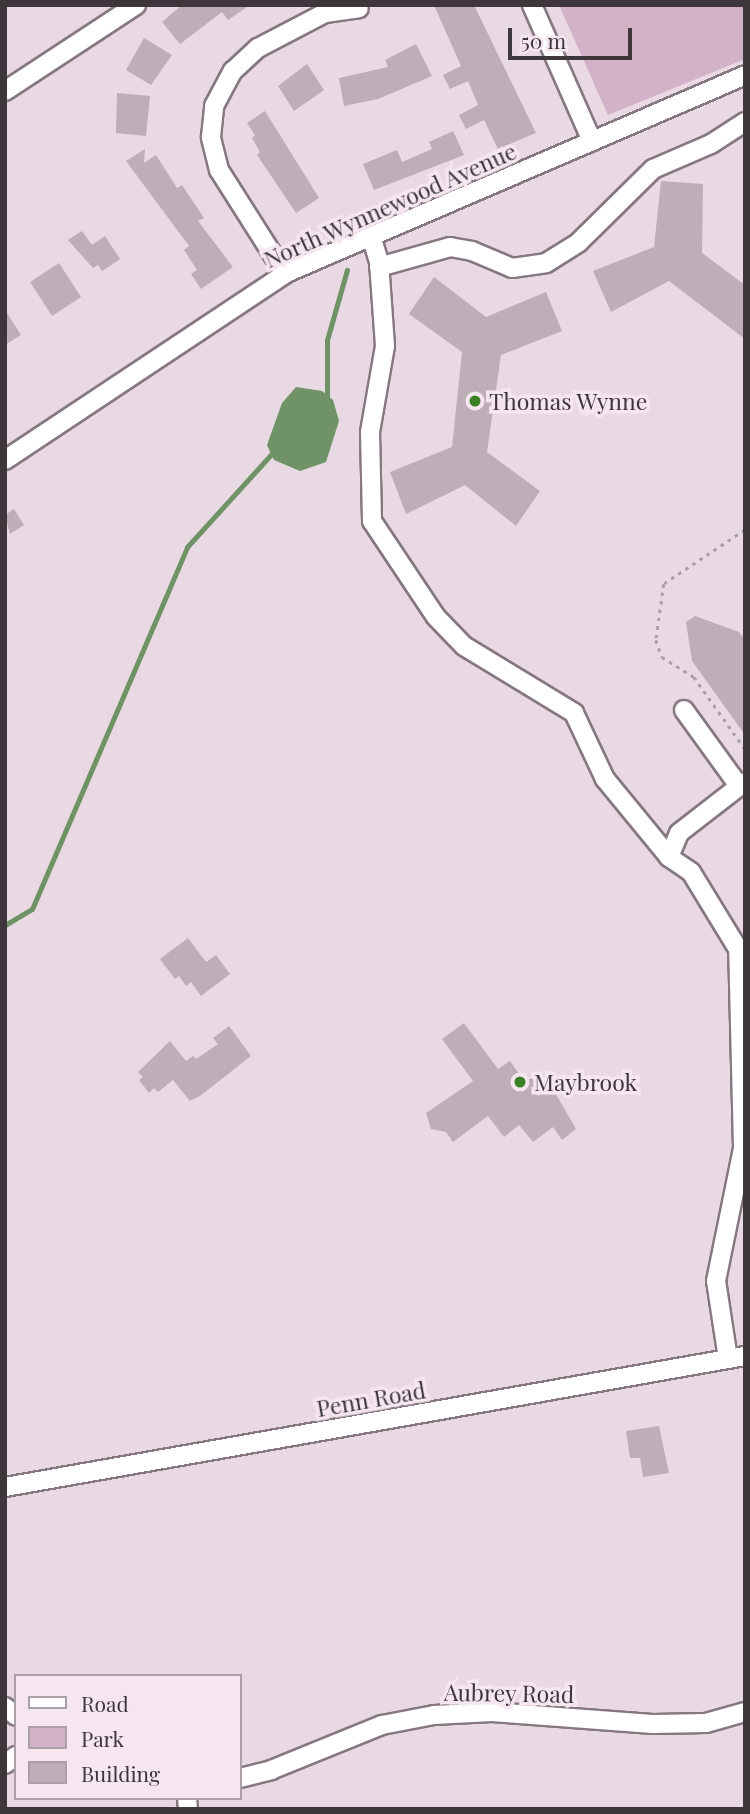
<!DOCTYPE html>
<html>
<head>
<meta charset="utf-8">
<style>
	body { margin:0 }
	#map { position:relative; width:750px; height:1814px; overflow:hidden; background:#e9d9e2; font-family:"Playfair Display",serif }
	div>[style] { position:absolute }
	[style*='--x'] { left:calc(var(--x)*1px); top:calc(var(--y)*1px); width:calc(var(--w)*1px); rotate:calc(var(--a)*1deg) }
	.green>* { inset:0; background:#d3b1c6 }
	.water>* { inset:0; background:#6f9266 }
	.stream>* { height:5px; margin:-2.5px; padding:0 2.5px; transform-origin:2.5px; border-radius:2.5px; background:#6f9266 }
	.building>* { inset:0; background:#bdaeb7 }
	.path>* { height:2.5px; margin-top:-1.25px; transform-origin:0; background:repeating-linear-gradient(90deg,#aca0a7 0 3.5px,transparent 0 8.5px) }
	.roads { filter:drop-shadow(2px 0 #867780) drop-shadow(-2px 0 #867780) drop-shadow(0 2px #867780) drop-shadow(0 -2px #867780) }
	.minor>* { height:18px; margin:-9px; padding:0 9px; transform-origin:9px; border-radius:9px; background:#fff }
	.dots>* { width:19px; height:19px; translate:-50% -50%; box-sizing:border-box; border:4px solid #f6e6f0; border-radius:50% }
	span { translate:-50% -50%; white-space:nowrap; text-align:center; line-height:1.15; -webkit-text-stroke:7px #f6e6f0; paint-order:stroke }
	.street-label { font-size:23px; color:#3d373b }
	.poi-label { font-size:23px; color:#3d373b }
	.left { translate:0 -50%; text-align:left }
	.frame { position:absolute; inset:0; border:7px solid #3d373b; pointer-events:none }
	.legend { position:absolute; left:14px; top:1674px; width:228px; height:126px; box-sizing:border-box; background:#f6e6f0; border:2px solid #aca0a8; margin:0; padding:9px 12px; list-style:none; font-size:21px; color:#3d373b }
	.legend li { display:flex; align-items:center; gap:14px; height:35px }
	.legend b { width:35px; border:2px solid #aca0a8 }
	.scale { position:absolute; left:508px; top:28px; width:124px; height:32px; box-sizing:border-box; border:4px solid #3d373b; border-top:0; padding-left:9px; font-size:21px; line-height:24px; white-space:nowrap; color:#3d373b; -webkit-text-stroke:5px #f6e6f0; paint-order:stroke }
</style>
</head>
<body>
<div id="map">
	<div class="green">
		<i style="clip-path:polygon(559px 5px,745px 5px,745px 59px,608px 115px)"></i>
	</div>
	<div class="water">
		<i style="clip-path:polygon(296px 387px,322px 391px,333px 400px,339px 421px,326px 462px,300px 471px,274px 460px,267px 445px,282px 403px)"></i>
	</div>
	<div class="stream">
		<i style="--x:324;--y:399;--w:4;--a:-45"></i>
		<i style="--x:327;--y:396;--w:56;--a:-90"></i>
		<i style="--x:327;--y:340;--w:73;--a:-74.1"></i>
		<i style="--x:5;--y:925;--w:31;--a:-31"></i>
		<i style="--x:32;--y:909;--w:394;--a:-66.8"></i>
		<i style="--x:187;--y:547;--w:132;--a:-47.8"></i>
	</div>
	<div class="building">
		<i style="clip-path:polygon(182px 5px,250px 5px,228px 20px,222px 12px,180px 44px,162px 22px)"></i>
		<i style="clip-path:polygon(434px 5px,474px 5px,536px 133px,498px 149px,484px 120px,466px 129px,459px 115px,478px 105px,468px 81px,450px 89px,443px 75px,461px 66px)"></i>
		<i style="clip-path:polygon(144px 38px,172px 55px,151px 85px,126px 70px)"></i>
		<i style="clip-path:polygon(416px 44px,432px 76px,378px 99px,344px 106px,339px 78px,388px 67px,385px 60px)"></i>
		<i style="clip-path:polygon(307px 64px,324px 90px,294px 111px,278px 86px)"></i>
		<i style="clip-path:polygon(117px 93px,150px 96px,146px 136px,116px 133px)"></i>
		<i style="clip-path:polygon(265px 111px,319px 198px,296px 213px,257px 155px,260px 152px,252px 138px,255px 135px,247px 123px)"></i>
		<i style="clip-path:polygon(453px 131px,464px 155px,374px 190px,363px 164px,397px 150px,402px 162px,432px 149px,429px 142px)"></i>
		<i style="clip-path:polygon(145px 149px,144px 163px,156px 155px,177px 188px,182px 185px,204px 218px,198px 221px,233px 267px,201px 289px,191px 274px,197px 270px,184px 250px,189px 246px,126px 161px)"></i>
		<i style="clip-path:polygon(661px 181px,703px 184px,702px 253px,745px 285px,745px 339px,669px 281px,611px 312px,593px 271px,654px 247px)"></i>
		<i style="clip-path:polygon(82px 231px,92px 245px,105px 236px,120px 259px,102px 271px,98px 265px,93px 268px,68px 240px)"></i>
		<i style="clip-path:polygon(59px 263px,81px 297px,52px 316px,30px 282px)"></i>
		<i style="clip-path:polygon(434px 277px,486px 317px,546px 292px,562px 331px,501px 355px,487px 452px,540px 491px,516px 526px,465px 485px,406px 514px,390px 472px,452px 447px,462px 352px,409px 314px)"></i>
		<i style="clip-path:polygon(5px 310px,21px 335px,5px 345px)"></i>
		<i style="clip-path:polygon(14px 509px,24px 525px,10px 534px,5px 515px)"></i>
		<i style="clip-path:polygon(695px 616px,739px 632px,745px 640px,745px 735px,692px 661px,686px 622px)"></i>
		<i style="clip-path:polygon(188px 938px,206px 962px,216px 955px,230px 974px,201px 996px,191px 982px,186px 986px,179px 976px,175px 979px,160px 959px)"></i>
		<i style="clip-path:polygon(464px 1023px,498px 1069px,510px 1061px,524px 1081px,538px 1076px,550px 1084px,576px 1129px,562px 1140px,553px 1127px,533px 1142px,519px 1125px,504px 1137px,488px 1116px,453px 1142px,446px 1132px,431px 1129px,426px 1113px,473px 1081px,442px 1039px)"></i>
		<i style="clip-path:polygon(229px 1026px,251px 1056px,200px 1096px,190px 1101px,173px 1080px,158px 1092px,154px 1088px,149px 1093px,139px 1080px,143px 1077px,138px 1072px,170px 1041px,186px 1061px,193px 1056px,196px 1059px,218px 1044px,213px 1038px)"></i>
		<i style="clip-path:polygon(659px 1426px,669px 1473px,643px 1477px,640px 1458px,630px 1458px,626px 1431px)"></i>
	</div>
	<div class="path">
		<i style="--x:745;--y:530;--w:97;--a:146.3"></i>
		<i style="--x:664;--y:584;--w:57;--a:98.1"></i>
		<i style="--x:656;--y:640;--w:18;--a:71"></i>
		<i style="--x:662;--y:657;--w:38;--a:32"></i>
		<i style="--x:694;--y:677;--w:88;--a:54.7"></i>
	</div>
	<div class="roads">
		<div class="minor">
			<i style="--x:532;--y:5;--w:149;--a:66.2"></i>
			<i style="--x:5;--y:91;--w:157;--a:-33.3"></i>
			<i style="--x:372;--y:239;--w:24;--a:73"></i>
			<i style="--x:379;--y:262;--w:84;--a:85.9"></i>
			<i style="--x:385;--y:346;--w:87;--a:99.9"></i>
			<i style="--x:370;--y:432;--w:89;--a:88.7"></i>
			<i style="--x:372;--y:521;--w:115;--a:56.3"></i>
			<i style="--x:436;--y:617;--w:40;--a:46"></i>
			<i style="--x:464;--y:646;--w:129;--a:31.3"></i>
			<i style="--x:574;--y:713;--w:73;--a:64.8"></i>
			<i style="--x:605;--y:779;--w:101;--a:50.6"></i>
			<i style="--x:379;--y:267;--w:74;--a:-15.7"></i>
			<i style="--x:450;--y:247;--w:22;--a:10"></i>
			<i style="--x:472;--y:251;--w:43;--a:23"></i>
			<i style="--x:512;--y:268;--w:34;--a:-8"></i>
			<i style="--x:546;--y:263;--w:39;--a:-32"></i>
			<i style="--x:579;--y:242;--w:104;--a:-44.6"></i>
			<i style="--x:653;--y:169;--w:63;--a:-23.3"></i>
			<i style="--x:711;--y:144;--w:40;--a:-32.9"></i>
			<i style="--x:285;--y:274;--w:123;--a:-122.4"></i>
			<i style="--x:219;--y:170;--w:34;--a:-104"></i>
			<i style="--x:211;--y:137;--w:31;--a:-84"></i>
			<i style="--x:214;--y:106;--w:40;--a:-62"></i>
			<i style="--x:233;--y:71;--w:34;--a:-43"></i>
			<i style="--x:258;--y:48;--w:76;--a:-27.6"></i>
			<i style="--x:325;--y:13;--w:34;--a:-8"></i>
			<i style="--x:5;--y:460;--w:338;--a:-33.6"></i>
			<i style="--x:286;--y:273;--w:500;--a:-23.3"></i>
			<i style="--x:684;--y:710;--w:94;--a:54.1"></i>
			<i style="--x:728;--y:1359;--w:79;--a:-98.7"></i>
			<i style="--x:716;--y:1281;--w:136;--a:-78.5"></i>
			<i style="--x:743;--y:1148;--w:199;--a:-91.4"></i>
			<i style="--x:738;--y:949;--w:90;--a:-121.4"></i>
			<i style="--x:691;--y:872;--w:27;--a:-146"></i>
			<i style="--x:669;--y:857;--w:26;--a:-67"></i>
			<i style="--x:679;--y:833;--w:83;--a:-37.7"></i>
			<i style="--x:5;--y:1487;--w:752;--a:-10.04"></i>
			<i style="--x:5;--y:1707;--w:14;--a:39"></i>
			<i style="--x:5;--y:1764;--w:14;--a:-36"></i>
			<i style="--x:240;--y:1778;--w:32;--a:-14"></i>
			<i style="--x:271;--y:1770;--w:120;--a:-22.1"></i>
			<i style="--x:382;--y:1725;--w:53;--a:-10.9"></i>
			<i style="--x:434;--y:1715;--w:58;--a:-3"></i>
			<i style="--x:492;--y:1712;--w:161;--a:4.3"></i>
			<i style="--x:653;--y:1724;--w:53;--a:-1.1"></i>
			<i style="--x:706;--y:1723;--w:41;--a:-15.8"></i>
			<i style="--x:187;--y:1798;--w:11;--a:85"></i>
		</div>
	</div>
	<div class="dots">
		<i style="left:475px;top:401px;background:#3b8024"></i>
		<i style="left:520px;top:1082px;background:#3b8024"></i>
	</div>
	<div class="street-label">
		<span style="left:390px;top:205px;rotate:-24deg">North Wynnewood Avenue</span>
		<span style="left:371px;top:1399px;rotate:-10deg">Penn Road</span>
		<span style="left:509px;top:1693px;rotate:1deg">Aubrey Road</span>
	</div>
	<div class="poi-label">
		<span class="left" style="left:489px;top:401px">Thomas Wynne</span>
		<span class="left" style="left:534px;top:1082px">Maybrook</span>
	</div>
	<div class="frame"></div>
	<ul class="legend">
	<li><b style="height:9px;background:#fff"></b>Road</li>
	<li><b style="height:19px;background:#d3b1c6"></b>Park</li>
	<li><b style="height:19px;background:#bdaeb7"></b>Building</li>
	</ul>
	<div class="scale">50 m</div>
</div>
</body>
</html>
